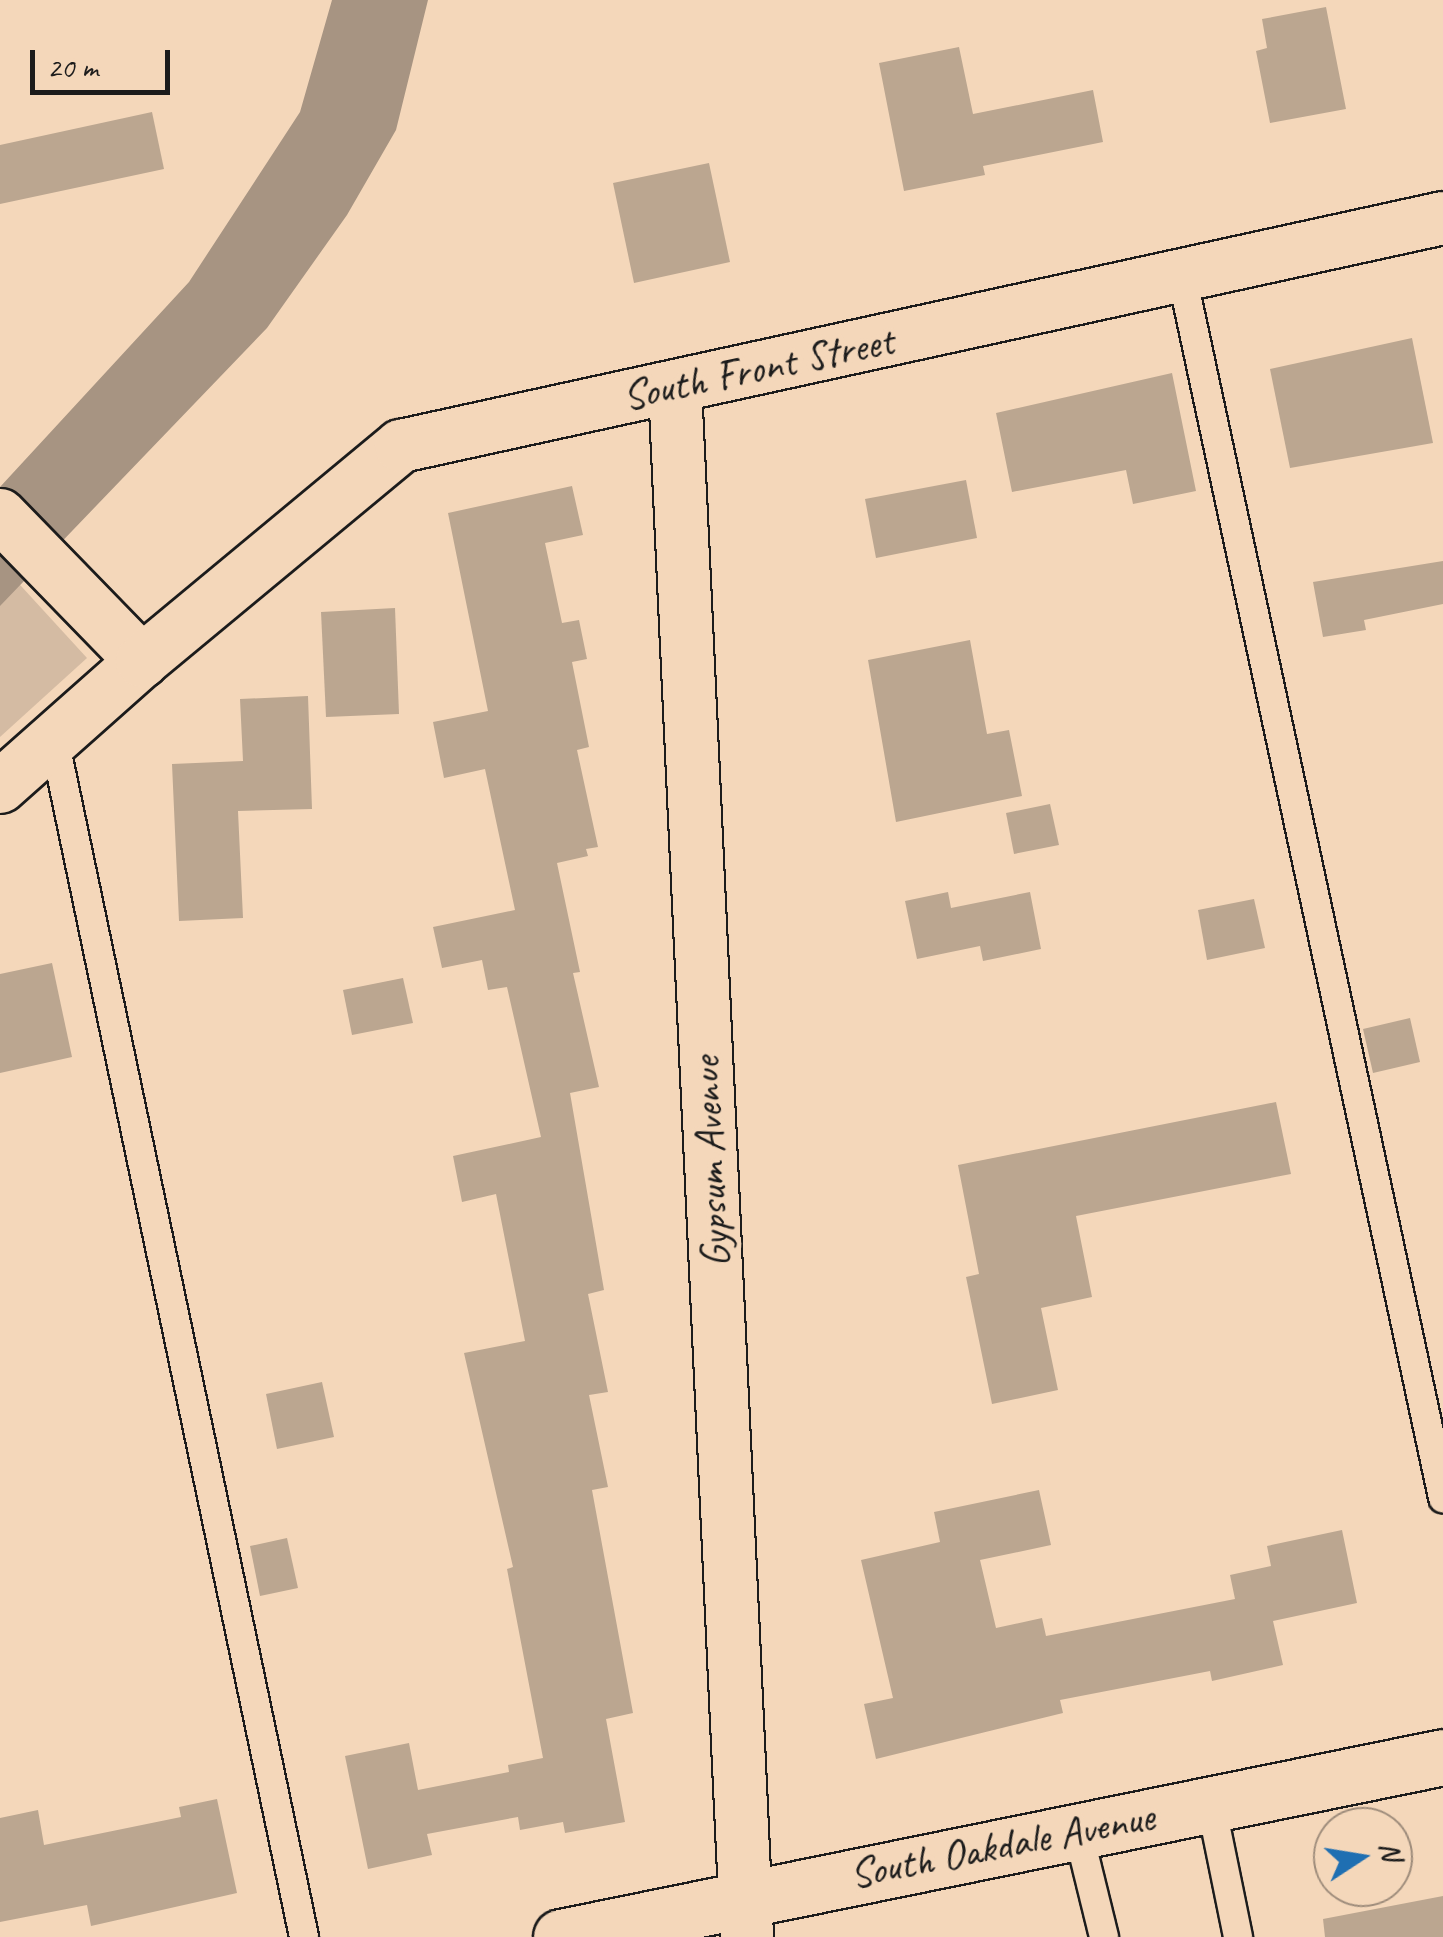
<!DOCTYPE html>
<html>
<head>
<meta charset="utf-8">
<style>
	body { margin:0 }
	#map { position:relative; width:1443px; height:1937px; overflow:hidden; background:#f4d7ba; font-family:Caveat,sans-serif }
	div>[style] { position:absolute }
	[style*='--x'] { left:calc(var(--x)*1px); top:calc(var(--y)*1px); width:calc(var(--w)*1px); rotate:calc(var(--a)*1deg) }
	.green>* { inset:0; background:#d4bba3 }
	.water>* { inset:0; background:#a79482 }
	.building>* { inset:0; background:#bba690 }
	.roads { filter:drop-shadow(2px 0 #1c1c1c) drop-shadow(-2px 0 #1c1c1c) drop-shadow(0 2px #1c1c1c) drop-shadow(0 -2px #1c1c1c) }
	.service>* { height:28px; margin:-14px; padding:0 14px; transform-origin:14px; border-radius:14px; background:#f4d7ba }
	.minor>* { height:52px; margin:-26px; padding:0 26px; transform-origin:26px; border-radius:26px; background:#f4d7ba }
	.tertiary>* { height:55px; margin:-27.5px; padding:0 27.5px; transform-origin:27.5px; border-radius:27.5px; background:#f4d7ba }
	span { translate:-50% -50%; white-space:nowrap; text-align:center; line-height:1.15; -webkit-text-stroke:9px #f4d7ba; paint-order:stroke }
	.street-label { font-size:42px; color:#1c1c1c }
	.north { position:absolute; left:1313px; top:1807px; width:100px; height:100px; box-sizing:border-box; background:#f4d7ba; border:2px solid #9e8c7b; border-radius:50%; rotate:78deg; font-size:28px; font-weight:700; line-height:40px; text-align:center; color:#1c1c1c }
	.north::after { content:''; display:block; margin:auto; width:35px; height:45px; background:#1f6fb2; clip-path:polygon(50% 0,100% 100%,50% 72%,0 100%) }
	.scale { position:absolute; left:30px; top:50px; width:140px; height:45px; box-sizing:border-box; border:5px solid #1c1c1c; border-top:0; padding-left:12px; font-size:30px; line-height:35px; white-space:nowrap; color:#1c1c1c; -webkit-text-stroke:8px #f4d7ba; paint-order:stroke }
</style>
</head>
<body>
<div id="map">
	<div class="green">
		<i style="clip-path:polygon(0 563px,87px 658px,0 737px)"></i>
	</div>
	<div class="water">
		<i style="clip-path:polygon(332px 0,428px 0,396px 130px,347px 215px,267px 328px,0 606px,0 487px,189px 282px,300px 112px)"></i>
	</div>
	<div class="building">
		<i style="clip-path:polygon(1326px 7px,1346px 109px,1270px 123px,1256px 51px,1267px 48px,1262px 19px)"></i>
		<i style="clip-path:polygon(959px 47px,973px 114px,1093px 90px,1103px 142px,983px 166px,985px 175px,904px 191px,879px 63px)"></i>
		<i style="clip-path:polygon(152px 112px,164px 169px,0 204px,0 145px)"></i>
		<i style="clip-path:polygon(709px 163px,730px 262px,634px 283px,613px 183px)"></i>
		<i style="clip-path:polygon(1412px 338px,1433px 443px,1290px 468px,1270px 369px)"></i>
		<i style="clip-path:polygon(1172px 373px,1196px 491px,1133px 504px,1126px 470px,1012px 492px,996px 413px)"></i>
		<i style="clip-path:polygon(966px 480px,977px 538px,876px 558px,865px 499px)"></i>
		<i style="clip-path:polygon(572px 486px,583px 535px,545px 543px,562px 623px,579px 620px,587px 659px,572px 662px,589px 747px,577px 750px,598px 847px,586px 849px,588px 856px,557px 863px,580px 972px,573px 973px,599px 1087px,570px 1093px,604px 1290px,588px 1294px,608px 1392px,589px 1395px,608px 1487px,592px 1490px,633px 1713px,606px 1719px,625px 1822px,565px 1833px,563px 1822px,520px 1830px,518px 1817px,427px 1834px,432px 1855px,368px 1869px,345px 1756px,409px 1743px,418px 1790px,509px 1772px,508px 1765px,543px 1758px,507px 1569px,513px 1567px,464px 1353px,525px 1341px,496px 1194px,462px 1202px,453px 1156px,541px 1137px,507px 987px,488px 990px,482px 960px,442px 968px,433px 927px,515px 910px,485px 769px,444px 778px,433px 722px,488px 711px,448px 513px)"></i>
		<i style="clip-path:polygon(1443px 561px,1443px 604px,1364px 620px,1366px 630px,1323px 637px,1313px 582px)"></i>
		<i style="clip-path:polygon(395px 608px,399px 714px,326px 717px,321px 612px)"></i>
		<i style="clip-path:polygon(970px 640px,987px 734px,1009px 730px,1022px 796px,896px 822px,868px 660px)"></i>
		<i style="clip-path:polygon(308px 696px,312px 809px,238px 811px,243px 918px,179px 921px,172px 764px,243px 761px,240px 699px)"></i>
		<i style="clip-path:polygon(1050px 804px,1059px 845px,1014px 854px,1006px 813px)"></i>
		<i style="clip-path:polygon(948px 892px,951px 908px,1030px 892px,1041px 949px,983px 961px,980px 946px,917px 959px,905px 901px)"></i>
		<i style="clip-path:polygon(1254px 899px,1265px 948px,1207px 960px,1198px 910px)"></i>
		<i style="clip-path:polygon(52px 963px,72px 1057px,0 1073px,0 974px)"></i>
		<i style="clip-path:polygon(403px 978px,413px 1023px,352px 1035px,343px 990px)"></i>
		<i style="clip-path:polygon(1410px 1018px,1420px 1062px,1373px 1073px,1363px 1029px)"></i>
		<i style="clip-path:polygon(1276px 1102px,1291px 1174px,1076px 1216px,1092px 1297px,1041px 1308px,1058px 1390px,992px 1404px,966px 1277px,979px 1274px,958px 1165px)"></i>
		<i style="clip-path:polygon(322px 1382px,334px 1437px,277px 1449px,266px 1394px)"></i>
		<i style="clip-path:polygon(1039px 1490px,1051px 1545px,980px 1560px,996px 1628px,1042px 1618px,1046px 1636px,1235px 1599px,1230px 1575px,1271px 1566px,1267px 1546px,1342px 1530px,1357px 1603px,1273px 1621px,1283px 1665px,1212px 1681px,1210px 1671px,1060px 1700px,1063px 1713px,876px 1759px,864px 1704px,893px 1698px,861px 1560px,940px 1542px,934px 1512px)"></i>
		<i style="clip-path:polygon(287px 1538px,298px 1588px,260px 1596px,250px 1546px)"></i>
		<i style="clip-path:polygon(217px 1799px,237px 1893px,91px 1926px,87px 1905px,0 1922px,0 1818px,38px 1810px,44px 1845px,181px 1817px,179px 1807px)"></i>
		<i style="clip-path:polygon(1443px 1896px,1443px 1937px,1325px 1937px,1323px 1919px)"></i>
	</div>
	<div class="roads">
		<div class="service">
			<i style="--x:1182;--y:276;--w:1250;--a:77.94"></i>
			<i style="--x:54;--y:739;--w:1224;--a:78.21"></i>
			<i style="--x:1211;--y:1804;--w:136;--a:78.5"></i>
			<i style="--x:1078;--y:1831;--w:109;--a:76.2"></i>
		</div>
		<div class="minor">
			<i style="--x:675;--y:387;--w:1552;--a:87.34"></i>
			<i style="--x:0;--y:515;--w:204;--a:45.8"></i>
			<i style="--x:0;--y:787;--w:190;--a:-41.6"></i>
			<i style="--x:142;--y:661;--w:337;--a:-39.7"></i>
			<i style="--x:401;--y:446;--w:1067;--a:-12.34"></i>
		</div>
		<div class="tertiary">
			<i style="--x:561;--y:1937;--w:900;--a:-11.53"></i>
		</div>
	</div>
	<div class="street-label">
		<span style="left:758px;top:369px;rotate:-12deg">South Front Street</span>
		<span style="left:711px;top:1162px;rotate:-93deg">Gypsum Avenue</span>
		<span style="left:1002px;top:1846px;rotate:-11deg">South Oakdale Avenue</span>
	</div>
	<div class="north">N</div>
	<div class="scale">20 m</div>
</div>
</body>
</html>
